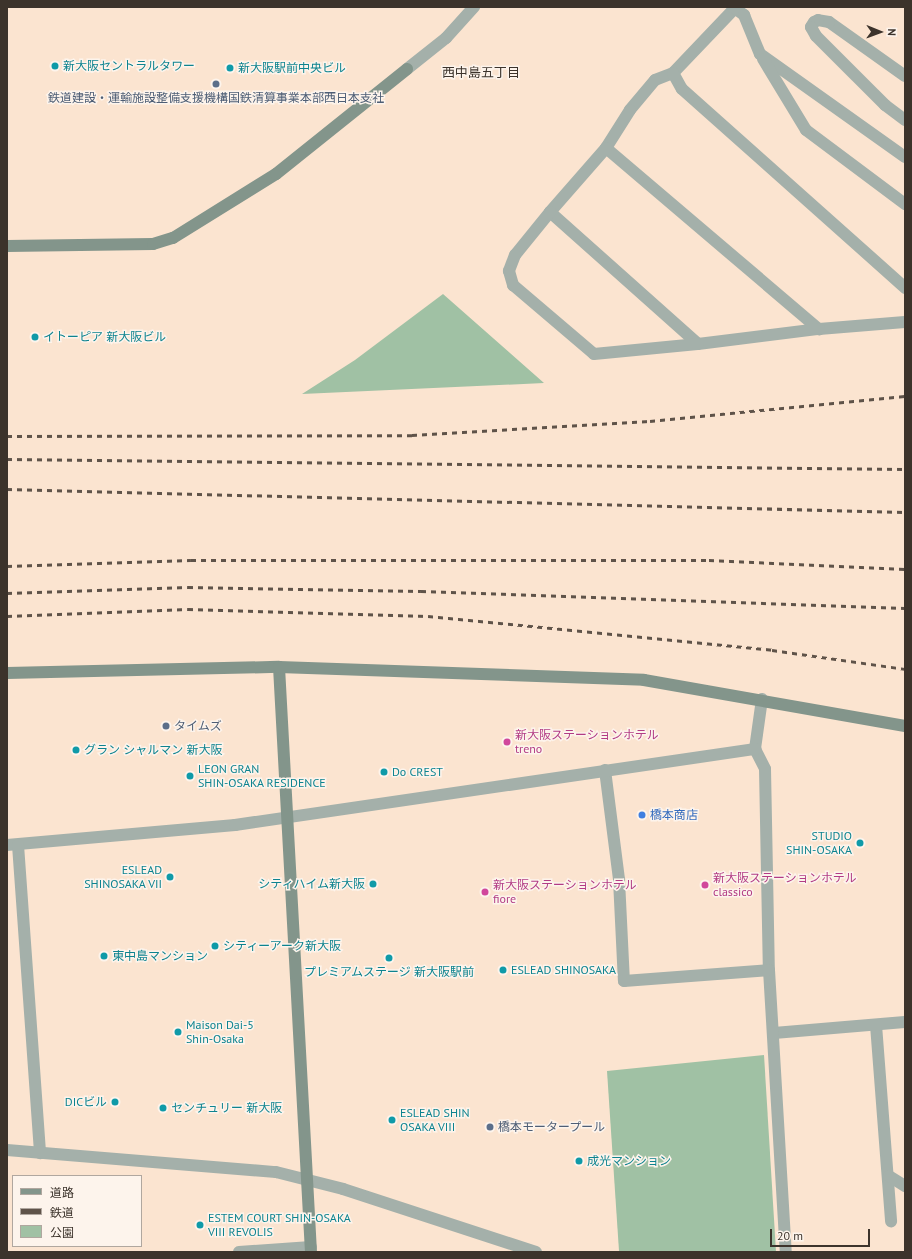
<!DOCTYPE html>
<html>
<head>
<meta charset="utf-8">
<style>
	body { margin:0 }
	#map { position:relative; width:912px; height:1259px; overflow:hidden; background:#fbe4d0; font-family:"PT Sans","Noto Sans JP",sans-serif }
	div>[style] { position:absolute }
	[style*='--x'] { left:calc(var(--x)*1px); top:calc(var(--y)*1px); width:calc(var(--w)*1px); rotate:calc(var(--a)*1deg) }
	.green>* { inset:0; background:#a0c1a4 }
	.lane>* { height:12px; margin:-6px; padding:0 6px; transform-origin:6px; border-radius:6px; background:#a4b0aa }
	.street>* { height:12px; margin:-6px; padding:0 6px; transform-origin:6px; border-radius:6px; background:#a4b0aa }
	.secondary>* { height:12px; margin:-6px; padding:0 6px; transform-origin:6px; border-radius:6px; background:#83958b }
	.rail>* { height:3px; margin-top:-1.5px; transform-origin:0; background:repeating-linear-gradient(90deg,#5f5349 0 5px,transparent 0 10px) }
	.dots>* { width:11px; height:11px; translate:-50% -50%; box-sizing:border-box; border:2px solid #fdf4ec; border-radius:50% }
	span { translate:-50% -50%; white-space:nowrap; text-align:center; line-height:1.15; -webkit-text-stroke:3px #fdf4ec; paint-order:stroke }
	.culture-label { font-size:12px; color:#0d838f }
	.left { translate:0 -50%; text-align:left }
	.right { translate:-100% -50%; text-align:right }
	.service-label { font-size:12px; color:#4e5e75 }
	.hotel-label { font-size:12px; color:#b23c85 }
	.shop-label { font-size:12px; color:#366cbe }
	.neighbourhood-label { font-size:13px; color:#3c332b }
	.frame { position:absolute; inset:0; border:8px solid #3c332b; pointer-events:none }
	.legend { position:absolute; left:12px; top:1175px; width:130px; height:72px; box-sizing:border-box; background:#fdf4ec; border:1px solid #b0a79f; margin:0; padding:5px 7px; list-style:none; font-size:12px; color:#3c332b }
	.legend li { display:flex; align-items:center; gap:8px; height:20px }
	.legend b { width:20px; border:1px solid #b0a79f }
	.north { position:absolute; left:860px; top:12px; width:40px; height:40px; -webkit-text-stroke:3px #fdf4ec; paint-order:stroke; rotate:91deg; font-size:11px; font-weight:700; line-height:16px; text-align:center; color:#3c332b }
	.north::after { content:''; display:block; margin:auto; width:14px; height:18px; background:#3c332b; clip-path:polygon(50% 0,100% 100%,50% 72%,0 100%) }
	.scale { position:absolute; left:770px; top:1229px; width:100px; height:18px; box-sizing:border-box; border:2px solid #3c332b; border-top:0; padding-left:5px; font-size:12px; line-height:14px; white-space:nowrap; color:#3c332b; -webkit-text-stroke:3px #fdf4ec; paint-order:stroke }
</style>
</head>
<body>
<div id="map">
	<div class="green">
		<i style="clip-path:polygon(443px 294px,544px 383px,302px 394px,355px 360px)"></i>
		<i style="clip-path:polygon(764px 1055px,776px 1252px,619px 1251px,607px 1071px)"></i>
	</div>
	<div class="lane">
		<i style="--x:735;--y:8;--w:90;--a:133.6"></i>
		<i style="--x:673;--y:73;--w:19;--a:159"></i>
		<i style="--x:655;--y:80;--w:39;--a:130"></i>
		<i style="--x:630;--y:110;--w:45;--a:122.3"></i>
		<i style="--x:606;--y:148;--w:280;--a:40.4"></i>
		<i style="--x:819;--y:329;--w:86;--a:-4.7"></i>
		<i style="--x:673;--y:73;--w:18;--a:61"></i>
		<i style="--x:682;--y:89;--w:299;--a:41.7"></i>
		<i style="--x:905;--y:76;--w:93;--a:-144.6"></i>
		<i style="--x:829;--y:22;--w:11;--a:-170"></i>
		<i style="--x:818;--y:20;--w:4;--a:153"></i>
		<i style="--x:814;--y:22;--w:6;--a:121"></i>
		<i style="--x:811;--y:27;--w:10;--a:61"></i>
		<i style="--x:816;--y:36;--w:98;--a:45"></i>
		<i style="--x:885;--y:105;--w:25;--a:37"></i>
		<i style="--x:606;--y:148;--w:85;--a:131.2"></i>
		<i style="--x:550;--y:212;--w:198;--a:41.7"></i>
		<i style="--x:698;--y:344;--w:122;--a:-7.1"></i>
		<i style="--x:550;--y:212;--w:55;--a:129.1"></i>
		<i style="--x:515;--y:255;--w:17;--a:111"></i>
		<i style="--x:509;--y:271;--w:15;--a:74"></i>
		<i style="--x:513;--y:285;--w:106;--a:40.4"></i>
		<i style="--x:594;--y:354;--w:104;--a:-5.5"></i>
		<i style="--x:876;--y:1025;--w:197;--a:85.6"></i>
		<i style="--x:774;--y:1033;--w:131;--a:-4.8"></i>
		<i style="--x:889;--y:1176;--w:19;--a:32"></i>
	</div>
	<div class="street">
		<i style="--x:733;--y:7;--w:14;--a:36"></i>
		<i style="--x:744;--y:15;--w:42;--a:67.7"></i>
		<i style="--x:760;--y:54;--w:178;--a:35.4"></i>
		<i style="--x:763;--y:59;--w:83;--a:58.8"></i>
		<i style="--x:806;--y:130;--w:124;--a:36.8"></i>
		<i style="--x:407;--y:69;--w:50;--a:-38.5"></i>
		<i style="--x:446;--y:38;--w:42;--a:-47.9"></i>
		<i style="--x:762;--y:699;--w:50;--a:98"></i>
		<i style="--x:755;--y:749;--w:22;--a:63"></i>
		<i style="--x:765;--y:769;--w:201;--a:88.9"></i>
		<i style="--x:769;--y:970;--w:283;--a:86.6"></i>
		<i style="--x:605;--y:770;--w:111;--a:82.7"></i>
		<i style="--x:619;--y:880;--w:101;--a:87.2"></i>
		<i style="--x:624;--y:981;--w:145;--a:-4.3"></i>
		<i style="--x:7;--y:845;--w:229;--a:-5"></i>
		<i style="--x:235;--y:825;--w:526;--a:-8.32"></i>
		<i style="--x:18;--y:845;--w:309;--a:85.9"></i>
		<i style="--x:7;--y:1150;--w:270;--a:4.7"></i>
		<i style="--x:276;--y:1172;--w:69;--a:14.2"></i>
		<i style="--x:343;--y:1189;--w:203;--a:18.1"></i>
		<i style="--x:239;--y:1252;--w:72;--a:-4"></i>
	</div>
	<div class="secondary">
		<i style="--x:7;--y:246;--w:146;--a:-0.8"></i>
		<i style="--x:153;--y:244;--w:21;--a:-17"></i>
		<i style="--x:173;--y:238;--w:121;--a:-31.9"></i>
		<i style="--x:276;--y:174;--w:168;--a:-38.7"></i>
		<i style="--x:279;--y:667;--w:586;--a:86.87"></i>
		<i style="--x:7;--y:673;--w:272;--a:-1.3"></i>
		<i style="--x:279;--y:667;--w:365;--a:2"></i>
		<i style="--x:644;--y:680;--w:265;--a:10"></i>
	</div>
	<div class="rail">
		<i style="--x:7;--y:436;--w:405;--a:-0.1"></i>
		<i style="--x:412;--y:435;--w:238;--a:-3.4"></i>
		<i style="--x:650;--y:421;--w:256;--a:-5.6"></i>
		<i style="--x:7;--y:459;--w:898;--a:0.64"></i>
		<i style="--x:7;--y:489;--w:898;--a:1.47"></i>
		<i style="--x:7;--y:566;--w:184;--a:-1.9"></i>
		<i style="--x:191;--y:560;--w:518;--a:0"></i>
		<i style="--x:709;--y:560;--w:196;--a:2.6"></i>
		<i style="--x:7;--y:593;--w:181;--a:-1.9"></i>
		<i style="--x:188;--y:587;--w:233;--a:1"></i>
		<i style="--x:421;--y:591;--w:484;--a:2"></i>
		<i style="--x:7;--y:616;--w:181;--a:-2.2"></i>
		<i style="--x:188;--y:609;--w:240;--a:1.7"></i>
		<i style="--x:428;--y:616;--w:346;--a:5.6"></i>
		<i style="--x:772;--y:650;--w:134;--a:8.1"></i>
	</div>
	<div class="dots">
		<i style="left:55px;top:66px;background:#0f9aa8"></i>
		<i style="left:230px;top:68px;background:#0f9aa8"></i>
		<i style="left:216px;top:84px;background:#5c6f8a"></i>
		<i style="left:35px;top:337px;background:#0f9aa8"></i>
		<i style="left:166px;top:726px;background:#5c6f8a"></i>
		<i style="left:507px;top:742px;background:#d1479c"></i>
		<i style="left:76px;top:750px;background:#0f9aa8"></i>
		<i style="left:384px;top:772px;background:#0f9aa8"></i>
		<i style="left:190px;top:776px;background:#0f9aa8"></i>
		<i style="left:642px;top:815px;background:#3f7fe0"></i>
		<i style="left:860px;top:843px;background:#0f9aa8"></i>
		<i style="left:170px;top:877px;background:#0f9aa8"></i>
		<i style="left:373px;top:884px;background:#0f9aa8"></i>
		<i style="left:705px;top:885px;background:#d1479c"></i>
		<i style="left:485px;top:892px;background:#d1479c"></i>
		<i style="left:215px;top:946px;background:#0f9aa8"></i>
		<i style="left:104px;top:956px;background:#0f9aa8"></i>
		<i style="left:389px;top:958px;background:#0f9aa8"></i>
		<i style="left:503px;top:970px;background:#0f9aa8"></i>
		<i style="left:178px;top:1032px;background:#0f9aa8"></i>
		<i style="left:115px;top:1102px;background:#0f9aa8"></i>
		<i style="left:163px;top:1108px;background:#0f9aa8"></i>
		<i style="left:392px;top:1120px;background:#0f9aa8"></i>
		<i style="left:490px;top:1127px;background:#5c6f8a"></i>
		<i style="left:579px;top:1161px;background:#0f9aa8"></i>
		<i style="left:200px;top:1225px;background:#0f9aa8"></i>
	</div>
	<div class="culture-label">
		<span class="left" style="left:63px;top:66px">新大阪セントラルタワー</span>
		<span class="left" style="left:238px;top:68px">新大阪駅前中央ビル</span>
		<span class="left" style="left:43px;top:337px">イトーピア 新大阪ビル</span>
		<span class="left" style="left:84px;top:750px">グラン シャルマン 新大阪</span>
		<span class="left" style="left:198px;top:776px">LEON GRAN<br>SHIN-OSAKA RESIDENCE</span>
		<span class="left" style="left:392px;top:772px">Do CREST</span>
		<span class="right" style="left:852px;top:843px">STUDIO<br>SHIN-OSAKA</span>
		<span class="right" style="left:162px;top:877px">ESLEAD<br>SHINOSAKA VII</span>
		<span class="right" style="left:365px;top:884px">シティハイム新大阪</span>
		<span class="left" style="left:223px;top:946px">シティーアーク新大阪</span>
		<span class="left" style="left:112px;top:956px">東中島マンション</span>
		<span class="left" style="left:511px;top:970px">ESLEAD SHINOSAKA</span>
		<span style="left:389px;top:972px">プレミアムステージ 新大阪駅前</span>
		<span class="left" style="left:186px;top:1032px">Maison Dai-5<br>Shin-Osaka</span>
		<span class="right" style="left:107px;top:1102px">DICビル</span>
		<span class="left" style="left:171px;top:1108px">センチュリー 新大阪</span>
		<span class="left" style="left:400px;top:1120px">ESLEAD SHIN<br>OSAKA VIII</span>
		<span class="left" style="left:587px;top:1161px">成光マンション</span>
		<span class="left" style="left:208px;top:1225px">ESTEM COURT SHIN-OSAKA<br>VIII REVOLIS</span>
	</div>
	<div class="service-label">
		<span style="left:216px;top:98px">鉄道建設・運輸施設整備支援機構国鉄清算事業本部西日本支社</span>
		<span class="left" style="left:174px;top:726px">タイムズ</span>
		<span class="left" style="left:498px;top:1127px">橋本モータープール</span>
	</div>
	<div class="hotel-label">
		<span class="left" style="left:515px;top:742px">新大阪ステーションホテル<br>treno</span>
		<span class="left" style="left:713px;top:885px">新大阪ステーションホテル<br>classico</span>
		<span class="left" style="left:493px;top:892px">新大阪ステーションホテル<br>fiore</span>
	</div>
	<div class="shop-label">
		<span class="left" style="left:650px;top:815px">橋本商店</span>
	</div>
	<div class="neighbourhood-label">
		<span style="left:481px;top:73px">西中島五丁目</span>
	</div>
	<div class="frame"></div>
	<ul class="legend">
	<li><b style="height:5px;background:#83958b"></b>道路</li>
	<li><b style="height:5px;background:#5f5349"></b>鉄道</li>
	<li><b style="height:11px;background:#a0c1a4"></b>公園</li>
	</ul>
	<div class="north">N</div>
	<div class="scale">20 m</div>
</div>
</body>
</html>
